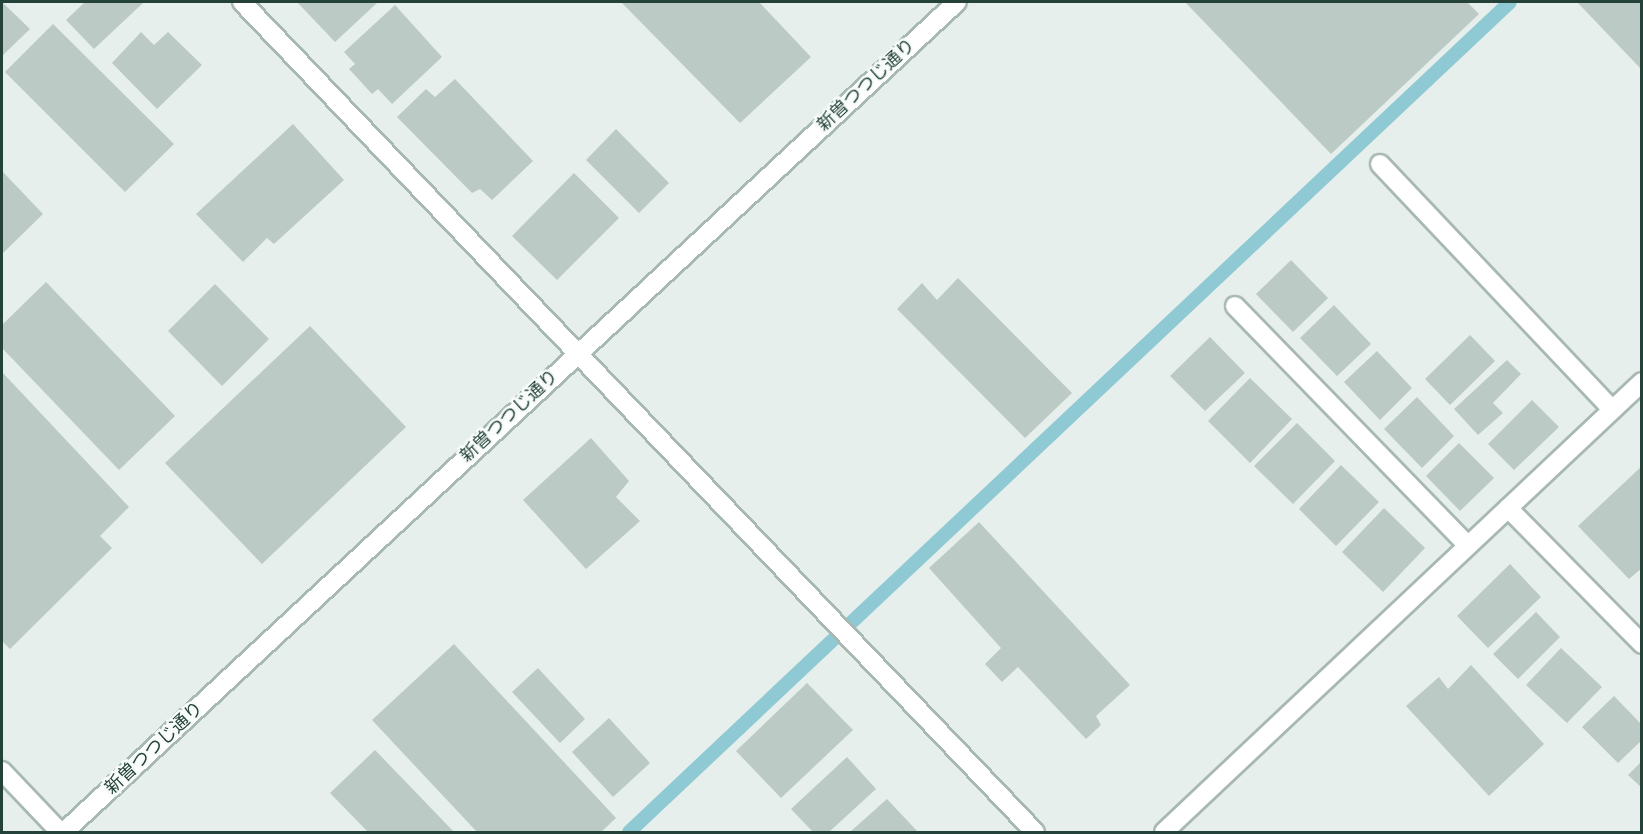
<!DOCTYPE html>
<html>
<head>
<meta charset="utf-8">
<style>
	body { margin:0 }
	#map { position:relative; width:1643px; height:834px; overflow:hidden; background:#e6efeb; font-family:Mulish,"Noto Sans JP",sans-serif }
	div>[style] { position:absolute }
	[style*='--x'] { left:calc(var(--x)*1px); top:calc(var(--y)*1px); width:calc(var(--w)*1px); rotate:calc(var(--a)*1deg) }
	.stream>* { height:14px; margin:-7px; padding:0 7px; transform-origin:7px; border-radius:7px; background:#8ec9d4 }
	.building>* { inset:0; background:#bbcac4 }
	.roads { filter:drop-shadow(2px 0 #a8b8b2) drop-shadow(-2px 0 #a8b8b2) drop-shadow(0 2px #a8b8b2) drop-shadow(0 -2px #a8b8b2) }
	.service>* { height:18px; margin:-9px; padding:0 9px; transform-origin:9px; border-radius:9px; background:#fff }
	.minor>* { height:18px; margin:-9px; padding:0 9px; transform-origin:9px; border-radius:9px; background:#fff }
	.tertiary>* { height:18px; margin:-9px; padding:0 9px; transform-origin:9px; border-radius:9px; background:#fff }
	span { translate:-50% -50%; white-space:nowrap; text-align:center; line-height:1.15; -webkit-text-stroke:5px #f7fbf9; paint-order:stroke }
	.street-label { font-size:18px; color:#24423a }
	.frame { position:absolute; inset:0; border:3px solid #24423a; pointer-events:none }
</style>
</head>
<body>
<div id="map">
	<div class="stream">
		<i style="--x:629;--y:832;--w:1210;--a:-43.29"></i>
	</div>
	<div class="building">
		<i style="clip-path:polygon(2px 2px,30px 29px,2px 56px)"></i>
		<i style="clip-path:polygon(85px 2px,144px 2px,94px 49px,66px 20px)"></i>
		<i style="clip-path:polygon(297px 2px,378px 2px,335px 42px)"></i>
		<i style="clip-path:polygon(621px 2px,759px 2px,811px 57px,740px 123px)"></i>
		<i style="clip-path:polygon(1185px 2px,1467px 2px,1479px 14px,1331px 154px)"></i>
		<i style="clip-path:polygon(1577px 2px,1642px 2px,1642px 70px)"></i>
		<i style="clip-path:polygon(395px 5px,442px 57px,392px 104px,378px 89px,372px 94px,349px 69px,355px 64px,344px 52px)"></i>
		<i style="clip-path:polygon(53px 24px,174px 144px,125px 192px,5px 72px)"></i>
		<i style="clip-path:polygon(141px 32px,154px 45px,168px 32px,202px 65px,157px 109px,112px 63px)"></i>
		<i style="clip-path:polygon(455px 79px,533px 161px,492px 200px,480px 189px,472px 193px,397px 117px,426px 89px,435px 97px)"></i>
		<i style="clip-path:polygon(293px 124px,344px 180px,274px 244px,267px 238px,243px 262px,196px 214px)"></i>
		<i style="clip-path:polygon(616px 129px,669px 183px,639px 213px,586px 160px)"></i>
		<i style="clip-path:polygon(2px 171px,43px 214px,2px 254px)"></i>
		<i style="clip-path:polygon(574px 173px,619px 218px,557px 280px,512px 236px)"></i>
		<i style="clip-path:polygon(1291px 260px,1328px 298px,1293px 332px,1256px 294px)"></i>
		<i style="clip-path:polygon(958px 278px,1072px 393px,1025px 438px,897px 309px,922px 283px,937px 300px)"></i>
		<i style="clip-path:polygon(46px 282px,175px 416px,119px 470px,2px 348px,2px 325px)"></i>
		<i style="clip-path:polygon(215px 284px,269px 339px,222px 386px,168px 331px)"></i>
		<i style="clip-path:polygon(1334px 305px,1371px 344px,1337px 376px,1300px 338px)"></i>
		<i style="clip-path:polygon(310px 326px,406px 427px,262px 564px,165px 463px)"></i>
		<i style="clip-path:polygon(1470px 335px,1495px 361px,1450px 405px,1425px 379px)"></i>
		<i style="clip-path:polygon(1210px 337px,1245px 373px,1205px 411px,1170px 376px)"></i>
		<i style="clip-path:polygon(1377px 351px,1412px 388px,1380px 420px,1344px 382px)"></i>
		<i style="clip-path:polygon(1507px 360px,1521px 374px,1493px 403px,1503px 413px,1478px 435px,1454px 409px)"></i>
		<i style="clip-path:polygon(2px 372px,129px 507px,100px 536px,112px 548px,10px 649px,2px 641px)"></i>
		<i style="clip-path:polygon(1250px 378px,1292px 419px,1250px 463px,1208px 421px)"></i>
		<i style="clip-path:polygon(1417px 397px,1454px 436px,1422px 468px,1384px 429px)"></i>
		<i style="clip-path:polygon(1532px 400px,1559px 427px,1514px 470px,1488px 444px)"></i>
		<i style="clip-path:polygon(1297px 423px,1335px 461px,1293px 504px,1254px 466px)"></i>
		<i style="clip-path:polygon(591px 438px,629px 481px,616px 497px,640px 521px,586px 569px,523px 500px)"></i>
		<i style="clip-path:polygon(1459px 443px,1494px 478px,1460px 511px,1426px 476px)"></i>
		<i style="clip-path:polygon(1341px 465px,1379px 502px,1336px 546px,1299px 509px)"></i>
		<i style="clip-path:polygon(1642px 466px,1642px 568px,1629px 579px,1578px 526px)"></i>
		<i style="clip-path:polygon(1384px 508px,1425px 548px,1383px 592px,1342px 552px)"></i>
		<i style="clip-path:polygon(979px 522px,1130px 685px,1096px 716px,1101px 725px,1086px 739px,1018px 667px,1002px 682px,985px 664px,1001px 648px,929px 568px)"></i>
		<i style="clip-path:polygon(1510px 564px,1541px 597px,1488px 648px,1457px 616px)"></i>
		<i style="clip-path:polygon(1536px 612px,1560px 637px,1518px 679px,1493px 654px)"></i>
		<i style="clip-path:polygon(454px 644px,616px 818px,601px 832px,477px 832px,372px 720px)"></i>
		<i style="clip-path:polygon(1561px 648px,1602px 687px,1567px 723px,1526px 685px)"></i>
		<i style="clip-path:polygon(1471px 665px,1544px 744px,1489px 796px,1406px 706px,1439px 677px,1448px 689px)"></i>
		<i style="clip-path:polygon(538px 668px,585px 719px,560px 743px,512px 692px)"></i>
		<i style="clip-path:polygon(807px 683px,853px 730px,781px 798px,736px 751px)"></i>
		<i style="clip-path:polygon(1614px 696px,1642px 725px,1642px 740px,1618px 763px,1582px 727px)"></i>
		<i style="clip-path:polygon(609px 718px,650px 763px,613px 797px,572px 752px)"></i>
		<i style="clip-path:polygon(375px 750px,454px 832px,368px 832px,330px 793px)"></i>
		<i style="clip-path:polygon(847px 757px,876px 789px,829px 832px,813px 832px,791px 809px)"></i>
		<i style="clip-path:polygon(1642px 761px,1642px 788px,1628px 775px)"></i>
		<i style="clip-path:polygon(887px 799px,918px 832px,850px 832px)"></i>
	</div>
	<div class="roads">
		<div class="service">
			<i style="--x:1235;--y:306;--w:334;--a:45.8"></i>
		</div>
		<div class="minor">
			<i style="--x:242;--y:2;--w:1148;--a:46.31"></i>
			<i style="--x:1380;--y:164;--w:337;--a:46.6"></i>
			<i style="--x:1508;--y:508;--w:191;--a:45.4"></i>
			<i style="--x:2;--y:771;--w:84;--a:46.4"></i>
			<i style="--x:1164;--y:832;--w:656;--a:-43.27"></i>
		</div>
		<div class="tertiary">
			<i style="--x:64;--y:832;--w:1219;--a:-42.91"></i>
		</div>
	</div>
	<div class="street-label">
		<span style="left:866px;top:85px;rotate:-43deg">新曽つつじ通り</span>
		<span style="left:509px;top:416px;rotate:-43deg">新曽つつじ通り</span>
		<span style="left:154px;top:748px;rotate:-43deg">新曽つつじ通り</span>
	</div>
	<div class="frame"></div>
</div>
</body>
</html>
